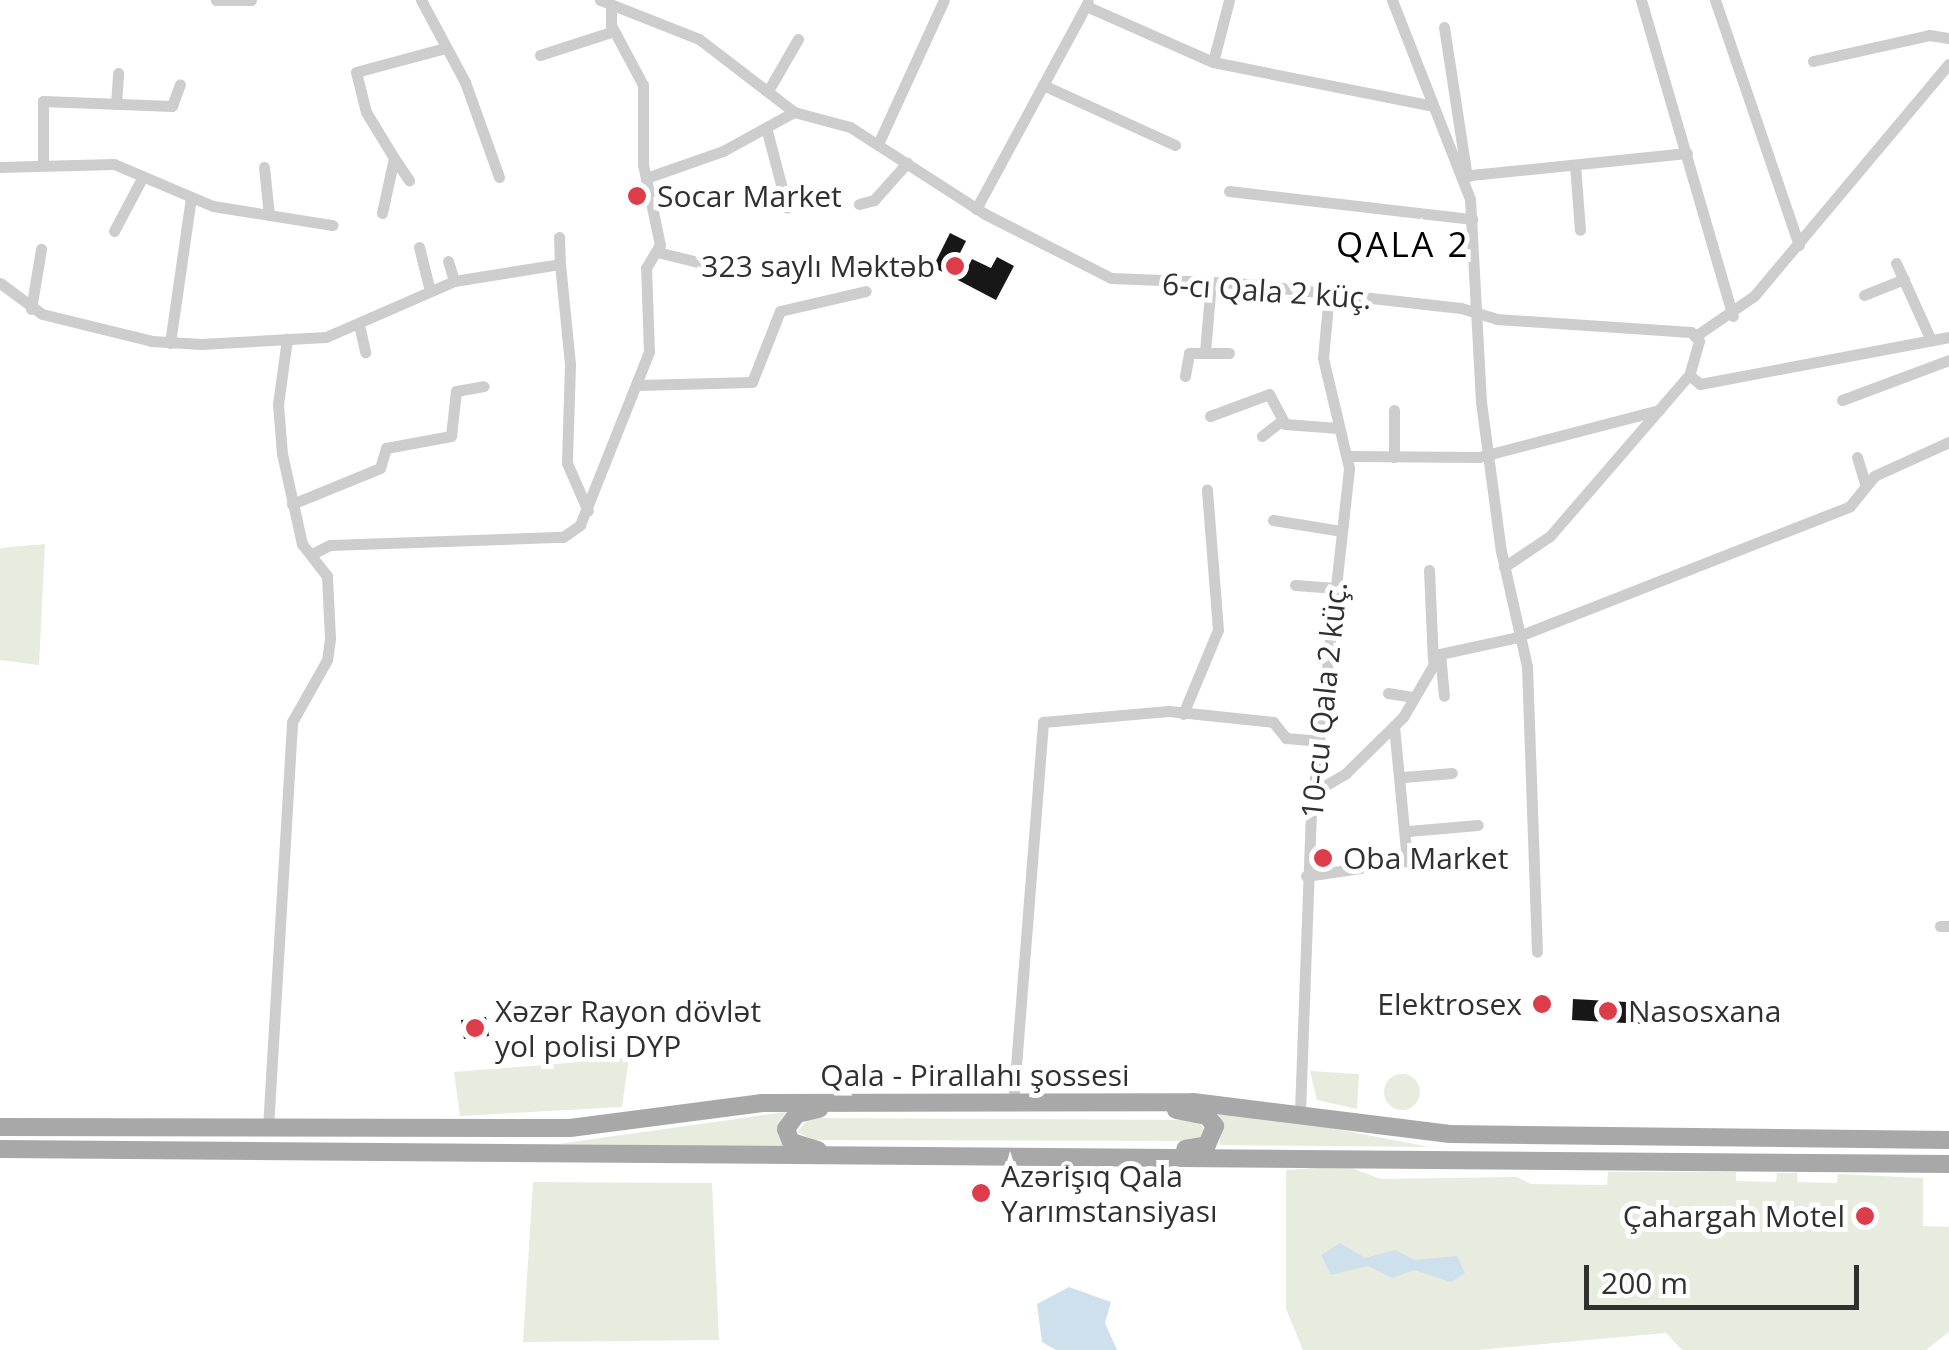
<!DOCTYPE html>
<html>
<head>
<meta charset="utf-8">
<style>
	body { margin:0 }
	#map { position:relative; width:1949px; height:1350px; overflow:hidden; background:#fff; font-family:"Open Sans",sans-serif }
	div>[style] { position:absolute }
	[style*='--x'] { left:calc(var(--x)*1px); top:calc(var(--y)*1px); width:calc(var(--w)*1px); rotate:calc(var(--a)*1deg) }
	.green>* { inset:0; background:#e7ecdf }
	.round { border-radius:50% }
	.water>* { inset:0; background:#cde0eb }
	.building>* { inset:0; background:#171717 }
	.street>* { height:11px; margin:-5.5px; padding:0 5.5px; transform-origin:5.5px; border-radius:5.5px; background:#cdcdcd }
	.primary>* { height:18px; margin:-9px; padding:0 9px; transform-origin:9px; border-radius:9px; background:#a8a8a8 }
	.dots>* { width:28px; height:28px; translate:-50% -50%; box-sizing:border-box; border:5px solid #fff; border-radius:50% }
	span { translate:-50% -50%; white-space:nowrap; text-align:center; line-height:1.15; -webkit-text-stroke:10px #fff; paint-order:stroke }
	.poi-label { font-size:30px; color:#303030 }
	.left { translate:0 -50%; text-align:left }
	.right { translate:-100% -50%; text-align:right }
	.street-label { font-size:30px; color:#303030 }
	.quarter-label { font-size:35px; color:#000; letter-spacing:2.5px }
	.scale { position:absolute; left:1584px; top:1265px; width:275px; height:45px; box-sizing:border-box; border:5px solid #303030; border-top:0; padding-left:12px; font-size:30px; line-height:35px; white-space:nowrap; color:#303030; -webkit-text-stroke:8px #fff; paint-order:stroke }
</style>
</head>
<body>
<div id="map">
	<div class="green">
		<i style="clip-path:polygon(45px 544px,39px 665px,0 660px,0 548px)"></i>
		<i style="clip-path:polygon(629px 1058px,622px 1107px,460px 1116px,454px 1072px)"></i>
		<i style="clip-path:polygon(1310px 1071px,1359px 1074px,1357px 1109px,1317px 1100px)"></i>
		<i class="round" style="left:1384px;top:1074px;width:36px;height:36px"></i>
		<i style="clip-path:polygon(786px 1112px,778px 1128px,786px 1147px,558px 1144px)"></i>
		<i style="clip-path:polygon(1219px 1114px,1274px 1117px,1430px 1147px,1220px 1145px)"></i>
		<i style="clip-path:polygon(809px 1118px,1197px 1120px,1208px 1133px,1195px 1141px,814px 1140px,797px 1132px)"></i>
		<i style="clip-path:polygon(1346px 1166px,1381px 1179px,1517px 1177px,1531px 1184px,1607px 1185px,1608px 1172px,1736px 1172px,1736px 1181px,1776px 1182px,1777px 1173px,1797px 1173px,1798px 1182px,1837px 1183px,1838px 1174px,1923px 1178px,1923px 1226px,1949px 1227px,1949px 1332px,1926px 1350px,1682px 1350px,1666px 1333px,1477px 1350px,1303px 1350px,1286px 1309px,1286px 1170px)"></i>
		<i style="clip-path:polygon(533px 1182px,712px 1183px,719px 1340px,523px 1342px)"></i>
	</div>
	<div class="water">
		<i style="clip-path:polygon(1340px 1243px,1365px 1258px,1395px 1250px,1414px 1260px,1457px 1256px,1465px 1273px,1451px 1282px,1414px 1270px,1392px 1278px,1368px 1266px,1331px 1275px,1321px 1255px)"></i>
		<i style="clip-path:polygon(1069px 1287px,1111px 1302px,1105px 1323px,1117px 1350px,1056px 1350px,1042px 1342px,1037px 1304px)"></i>
	</div>
	<div class="building">
		<i style="clip-path:polygon(950px 233px,966px 241px,957px 259px,969px 265px,972px 259px,991px 268px,997px 257px,1014px 266px,996px 300px,933px 267px)"></i>
		<i style="clip-path:polygon(1573px 999px,1644px 1003px,1643px 1024px,1572px 1020px)"></i>
		<i style="clip-path:polygon(486px 1017px,489px 1036px,464px 1039px,461px 1020px)"></i>
	</div>
	<div class="street">
		<i style="--x:216;--y:0;--w:35;--a:0"></i>
		<i style="--x:421;--y:0;--w:93;--a:61.8"></i>
		<i style="--x:465;--y:82;--w:101;--a:70.3"></i>
		<i style="--x:600;--y:0;--w:106;--a:21.5"></i>
		<i style="--x:699;--y:39;--w:120;--a:37.5"></i>
		<i style="--x:794;--y:112;--w:58;--a:15"></i>
		<i style="--x:850;--y:127;--w:161;--a:32.8"></i>
		<i style="--x:985;--y:214;--w:141;--a:26.9"></i>
		<i style="--x:1111;--y:278;--w:126;--a:2.3"></i>
		<i style="--x:1237;--y:283;--w:225;--a:6.4"></i>
		<i style="--x:1461;--y:308;--w:37;--a:17"></i>
		<i style="--x:1496;--y:319;--w:195;--a:3.8"></i>
		<i style="--x:1691;--y:332;--w:12;--a:48"></i>
		<i style="--x:1699;--y:341;--w:35;--a:106"></i>
		<i style="--x:1689;--y:375;--w:14;--a:39"></i>
		<i style="--x:1700;--y:384;--w:253;--a:-10.7"></i>
		<i style="--x:1392;--y:0;--w:214;--a:68.6"></i>
		<i style="--x:1470;--y:199;--w:203;--a:86.9"></i>
		<i style="--x:1481;--y:402;--w:150;--a:82.4"></i>
		<i style="--x:1501;--y:551;--w:118;--a:77.3"></i>
		<i style="--x:1527;--y:666;--w:286;--a:88"></i>
		<i style="--x:1641;--y:0;--w:329;--a:73.8"></i>
		<i style="--x:1715;--y:0;--w:259;--a:71.1"></i>
		<i style="--x:1086;--y:6;--w:139;--a:23.8"></i>
		<i style="--x:1213;--y:62;--w:224;--a:11.3"></i>
		<i style="--x:1444;--y:27;--w:152;--a:81.3"></i>
		<i style="--x:540;--y:55;--w:78;--a:-18"></i>
		<i style="--x:1813;--y:61;--w:119;--a:-12.6"></i>
		<i style="--x:1929;--y:35;--w:20;--a:9"></i>
		<i style="--x:1213;--y:62;--w:64;--a:-75.5"></i>
		<i style="--x:1043;--y:85;--w:145;--a:24.4"></i>
		<i style="--x:768;--y:91;--w:60;--a:-60"></i>
		<i style="--x:116;--y:104;--w:31;--a:-86"></i>
		<i style="--x:767;--y:131;--w:79;--a:75.3"></i>
		<i style="--x:878;--y:144;--w:158;--a:-65.4"></i>
		<i style="--x:394;--y:158;--w:27;--a:56"></i>
		<i style="--x:43;--y:165;--w:64;--a:-90"></i>
		<i style="--x:43;--y:101;--w:129;--a:2.2"></i>
		<i style="--x:172;--y:106;--w:23;--a:-70"></i>
		<i style="--x:1575;--y:165;--w:65;--a:85.6"></i>
		<i style="--x:0;--y:167;--w:114;--a:-1.5"></i>
		<i style="--x:114;--y:164;--w:108;--a:23"></i>
		<i style="--x:213;--y:206;--w:121;--a:9.1"></i>
		<i style="--x:264;--y:167;--w:48;--a:84.1"></i>
		<i style="--x:1471;--y:175;--w:217;--a:-5.8"></i>
		<i style="--x:646;--y:178;--w:82;--a:-19.3"></i>
		<i style="--x:723;--y:151;--w:81;--a:-28.8"></i>
		<i style="--x:1229;--y:191;--w:245;--a:6.6"></i>
		<i style="--x:859;--y:204;--w:16;--a:-15"></i>
		<i style="--x:874;--y:200;--w:50;--a:-48.3"></i>
		<i style="--x:976;--y:209;--w:235;--a:-61.6"></i>
		<i style="--x:382;--y:213;--w:56;--a:-77.7"></i>
		<i style="--x:394;--y:158;--w:54;--a:-121.3"></i>
		<i style="--x:366;--y:112;--w:41;--a:-104"></i>
		<i style="--x:356;--y:72;--w:88;--a:-15.1"></i>
		<i style="--x:114;--y:231;--w:58;--a:-62.1"></i>
		<i style="--x:559;--y:237;--w:27;--a:88"></i>
		<i style="--x:419;--y:247;--w:45;--a:76"></i>
		<i style="--x:657;--y:252;--w:71;--a:13.8"></i>
		<i style="--x:448;--y:261;--w:21;--a:73"></i>
		<i style="--x:1896;--y:263;--w:85;--a:65.6"></i>
		<i style="--x:0;--y:283;--w:52;--a:36.4"></i>
		<i style="--x:42;--y:314;--w:113;--a:13.8"></i>
		<i style="--x:152;--y:341;--w:49;--a:3.5"></i>
		<i style="--x:201;--y:344;--w:125;--a:-3.2"></i>
		<i style="--x:326;--y:337;--w:140;--a:-23.6"></i>
		<i style="--x:454;--y:281;--w:107;--a:-9.1"></i>
		<i style="--x:560;--y:264;--w:101;--a:84.3"></i>
		<i style="--x:570;--y:365;--w:98;--a:91.8"></i>
		<i style="--x:567;--y:463;--w:52;--a:66.4"></i>
		<i style="--x:1864;--y:295;--w:43;--a:-21.8"></i>
		<i style="--x:31;--y:309;--w:61;--a:-80.5"></i>
		<i style="--x:359;--y:325;--w:28;--a:77"></i>
		<i style="--x:1697;--y:335;--w:69;--a:-34.4"></i>
		<i style="--x:1754;--y:296;--w:303;--a:-50"></i>
		<i style="--x:170;--y:343;--w:147;--a:-81.8"></i>
		<i style="--x:1205;--y:352;--w:70;--a:-85.1"></i>
		<i style="--x:1185;--y:376;--w:23;--a:-80"></i>
		<i style="--x:1189;--y:353;--w:40;--a:0"></i>
		<i style="--x:638;--y:385;--w:114;--a:-1.5"></i>
		<i style="--x:752;--y:382;--w:76;--a:-68.5"></i>
		<i style="--x:780;--y:311;--w:88;--a:-13.1"></i>
		<i style="--x:1842;--y:400;--w:114;--a:-20.5"></i>
		<i style="--x:1394;--y:410;--w:47;--a:90"></i>
		<i style="--x:1210;--y:416;--w:63;--a:-20.4"></i>
		<i style="--x:1269;--y:394;--w:34;--a:62"></i>
		<i style="--x:1285;--y:424;--w:53;--a:4.3"></i>
		<i style="--x:1262;--y:436;--w:24;--a:-38"></i>
		<i style="--x:1349;--y:456;--w:130;--a:0.4"></i>
		<i style="--x:1479;--y:457;--w:186;--a:-14.6"></i>
		<i style="--x:1857;--y:457;--w:28;--a:73"></i>
		<i style="--x:292;--y:504;--w:95;--a:-22.2"></i>
		<i style="--x:380;--y:468;--w:21;--a:-73"></i>
		<i style="--x:386;--y:448;--w:66;--a:-10.5"></i>
		<i style="--x:451;--y:436;--w:45;--a:-83.7"></i>
		<i style="--x:456;--y:391;--w:28;--a:-10"></i>
		<i style="--x:1273;--y:520;--w:70;--a:9.1"></i>
		<i style="--x:312;--y:554;--w:20;--a:-27"></i>
		<i style="--x:330;--y:545;--w:233;--a:-2"></i>
		<i style="--x:563;--y:537;--w:21;--a:-35"></i>
		<i style="--x:580;--y:525;--w:186;--a:-68.3"></i>
		<i style="--x:649;--y:352;--w:84;--a:-92"></i>
		<i style="--x:646;--y:268;--w:27;--a:-59"></i>
		<i style="--x:660;--y:245;--w:83;--a:-101.9"></i>
		<i style="--x:643;--y:164;--w:79;--a:-90"></i>
		<i style="--x:643;--y:85;--w:68;--a:-118.1"></i>
		<i style="--x:611;--y:25;--w:19;--a:-90"></i>
		<i style="--x:1504;--y:567;--w:55;--a:-34"></i>
		<i style="--x:1550;--y:536;--w:213;--a:-49.2"></i>
		<i style="--x:1429;--y:570;--w:90;--a:87.5"></i>
		<i style="--x:1295;--y:585;--w:41;--a:4.2"></i>
		<i style="--x:1440;--y:654;--w:42;--a:84.6"></i>
		<i style="--x:1388;--y:693;--w:26;--a:9"></i>
		<i style="--x:1183;--y:714;--w:91;--a:-67.4"></i>
		<i style="--x:1218;--y:630;--w:141;--a:-94.5"></i>
		<i style="--x:1404;--y:777;--w:48;--a:-4.8"></i>
		<i style="--x:1312;--y:793;--w:39;--a:-30"></i>
		<i style="--x:1346;--y:773;--w:80;--a:-44.5"></i>
		<i style="--x:1403;--y:717;--w:73;--a:-59.6"></i>
		<i style="--x:1440;--y:654;--w:76;--a:-12.2"></i>
		<i style="--x:1514;--y:638;--w:361;--a:-21.4"></i>
		<i style="--x:1850;--y:506;--w:38;--a:-51"></i>
		<i style="--x:1874;--y:476;--w:82;--a:-24.4"></i>
		<i style="--x:1408;--y:831;--w:70;--a:-4.9"></i>
		<i style="--x:1306;--y:876;--w:102;--a:-8.4"></i>
		<i style="--x:1407;--y:861;--w:136;--a:-95.5"></i>
		<i style="--x:1940;--y:926;--w:9;--a:0"></i>
		<i style="--x:1013;--y:1104;--w:383;--a:-85.5"></i>
		<i style="--x:1043;--y:722;--w:126;--a:-5"></i>
		<i style="--x:1169;--y:711;--w:105;--a:6"></i>
		<i style="--x:1273;--y:722;--w:21;--a:51"></i>
		<i style="--x:1286;--y:738;--w:32;--a:5"></i>
		<i style="--x:1300;--y:1111;--w:298;--a:-87.9"></i>
		<i style="--x:1311;--y:813;--w:347;--a:-83.7"></i>
		<i style="--x:1349;--y:468;--w:113;--a:-103.3"></i>
		<i style="--x:1323;--y:358;--w:65;--a:-84.7"></i>
		<i style="--x:268;--y:1128;--w:407;--a:-86.6"></i>
		<i style="--x:292;--y:722;--w:71;--a:-60.6"></i>
		<i style="--x:327;--y:660;--w:22;--a:-82"></i>
		<i style="--x:330;--y:638;--w:62;--a:-92.8"></i>
		<i style="--x:327;--y:576;--w:41;--a:-128"></i>
		<i style="--x:302;--y:544;--w:92;--a:-102.5"></i>
		<i style="--x:282;--y:454;--w:50;--a:-94.6"></i>
		<i style="--x:278;--y:404;--w:66;--a:-82.1"></i>
	</div>
	<div class="primary">
		<i style="--x:1176;--y:1110;--w:32;--a:11"></i>
		<i style="--x:1207;--y:1116;--w:13;--a:51"></i>
		<i style="--x:1215;--y:1126;--w:21;--a:113"></i>
		<i style="--x:1207;--y:1145;--w:22;--a:170"></i>
		<i style="--x:0;--y:1127;--w:570;--a:0.1"></i>
		<i style="--x:570;--y:1128;--w:194;--a:-7.4"></i>
		<i style="--x:762;--y:1103;--w:431;--a:-0.1"></i>
		<i style="--x:1193;--y:1102;--w:259;--a:7.1"></i>
		<i style="--x:1450;--y:1134;--w:499;--a:0.7"></i>
		<i style="--x:0;--y:1149;--w:1949;--a:0.44"></i>
		<i style="--x:818;--y:1150;--w:28;--a:-163"></i>
		<i style="--x:791;--y:1142;--w:14;--a:-111"></i>
		<i style="--x:786;--y:1129;--w:19;--a:-54"></i>
		<i style="--x:797;--y:1114;--w:23;--a:-13"></i>
	</div>
	<div class="dots">
		<i style="left:637px;top:196px;background:#dd3d4b"></i>
		<i style="left:955px;top:266px;background:#dd3d4b"></i>
		<i style="left:1323px;top:858px;background:#dd3d4b"></i>
		<i style="left:1542px;top:1004px;background:#dd3d4b"></i>
		<i style="left:1608px;top:1011px;background:#dd3d4b"></i>
		<i style="left:475px;top:1028px;background:#dd3d4b"></i>
		<i style="left:981px;top:1193px;background:#dd3d4b"></i>
		<i style="left:1865px;top:1216px;background:#dd3d4b"></i>
	</div>
	<div class="poi-label">
		<span class="left" style="left:657px;top:196px">Socar Market</span>
		<span class="right" style="left:935px;top:266px">323 saylı Məktəb</span>
		<span class="left" style="left:1343px;top:858px">Oba Market</span>
		<span class="right" style="left:1522px;top:1004px">Elektrosex</span>
		<span class="left" style="left:495px;top:1028px">Xəzər Rayon dövlət<br>yol polisi DYP</span>
		<span class="left" style="left:1628px;top:1011px">Nasosxana</span>
		<span class="left" style="left:1001px;top:1193px">Azərişıq Qala<br>Yarımstansiyası</span>
		<span class="right" style="left:1845px;top:1216px">Çahargah Motel</span>
	</div>
	<div class="street-label">
		<span style="left:1267px;top:291px;rotate:4deg">6-cı Qala 2 küç.</span>
		<span style="left:1324px;top:700px;rotate:-84deg">10-cu Qala 2 küç.</span>
		<span style="left:975px;top:1075px">Qala - Pirallahı şossesi</span>
	</div>
	<div class="quarter-label">
		<span style="left:1403px;top:244px">QALA 2</span>
	</div>
	<div class="scale">200 m</div>
</div>
</body>
</html>
